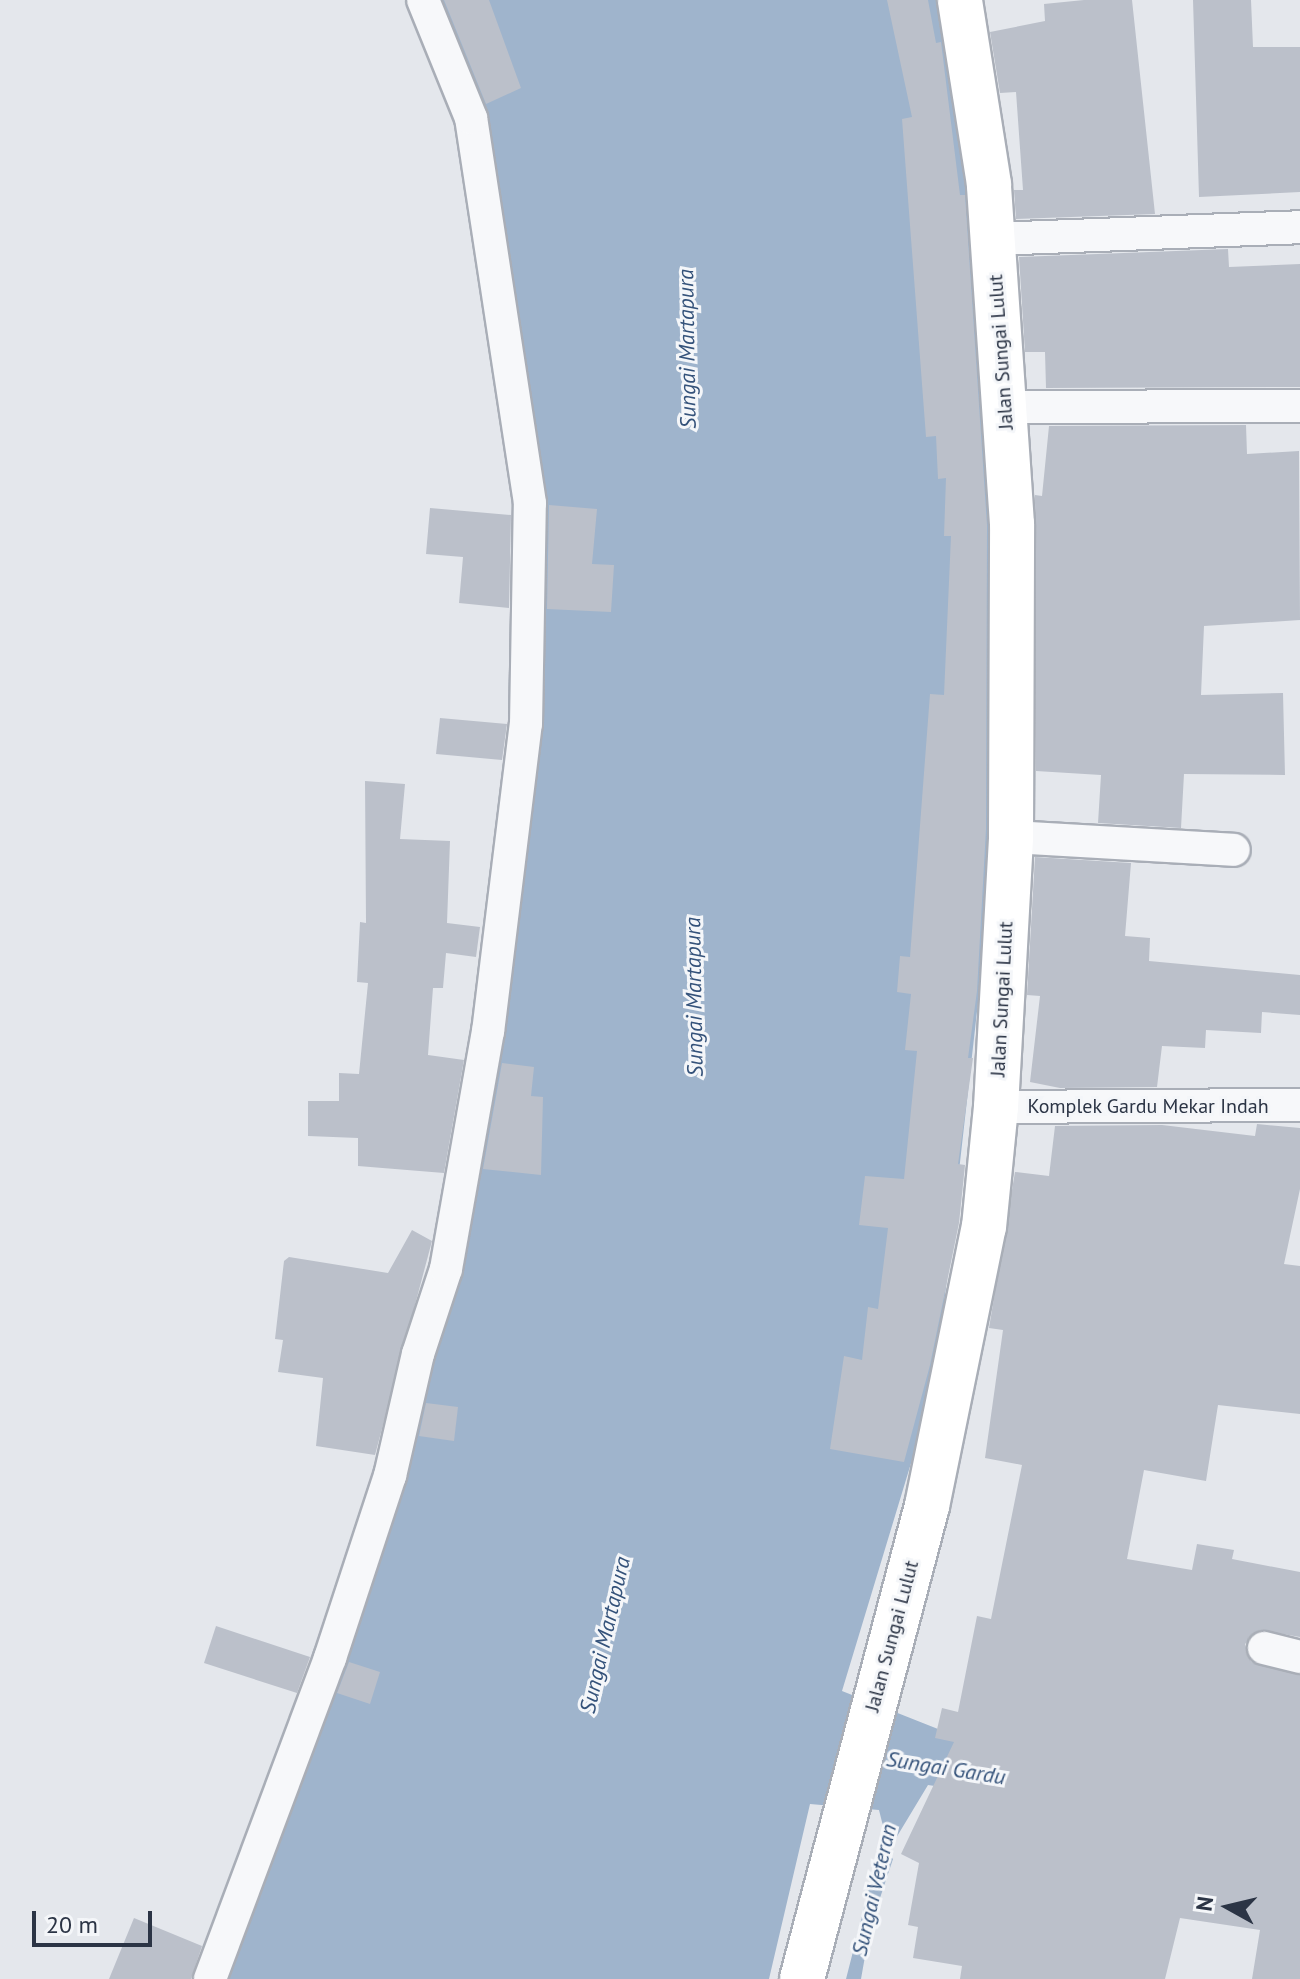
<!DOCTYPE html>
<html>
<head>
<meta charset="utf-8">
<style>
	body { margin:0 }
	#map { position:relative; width:1300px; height:1979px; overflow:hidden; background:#e4e7ec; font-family:"PT Sans",sans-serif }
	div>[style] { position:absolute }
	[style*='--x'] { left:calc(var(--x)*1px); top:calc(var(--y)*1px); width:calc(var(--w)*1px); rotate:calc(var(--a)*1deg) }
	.water>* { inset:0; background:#9fb4cc }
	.building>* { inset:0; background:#bbc0ca }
	.roads { filter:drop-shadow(2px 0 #a9aeb7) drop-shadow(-2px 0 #a9aeb7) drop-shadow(0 2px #a9aeb7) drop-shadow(0 -2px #a9aeb7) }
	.minor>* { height:32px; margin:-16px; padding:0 16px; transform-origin:16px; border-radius:16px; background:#f7f8fa }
	.primary>* { height:44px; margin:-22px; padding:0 22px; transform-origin:22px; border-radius:22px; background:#fff }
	span { translate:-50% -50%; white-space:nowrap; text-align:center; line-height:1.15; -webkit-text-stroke:6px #f4f6f9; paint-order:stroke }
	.street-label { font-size:20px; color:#2b3445 }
	.water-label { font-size:22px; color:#34527a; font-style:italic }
	.north { position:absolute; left:1188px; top:1867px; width:80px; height:80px; -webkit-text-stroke:6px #f4f6f9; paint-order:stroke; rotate:278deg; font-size:22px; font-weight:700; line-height:32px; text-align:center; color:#2b3445 }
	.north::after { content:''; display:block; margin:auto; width:28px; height:36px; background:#2b3445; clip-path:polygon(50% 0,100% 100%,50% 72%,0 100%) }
	.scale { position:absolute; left:32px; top:1911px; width:120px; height:36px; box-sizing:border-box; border:4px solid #2b3445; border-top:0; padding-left:10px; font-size:24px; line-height:28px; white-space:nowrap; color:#2b3445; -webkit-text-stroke:6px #f4f6f9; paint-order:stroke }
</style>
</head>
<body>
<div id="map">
	<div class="water">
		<i style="clip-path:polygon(436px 0,938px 0,964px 104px,1000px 604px,988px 914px,935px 1384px,842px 1691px,938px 1729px,1050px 1803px,928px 1785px,887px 1853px,893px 1859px,870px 1928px,861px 1979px,846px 1979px,884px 1830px,879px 1810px,810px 1804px,769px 1979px,216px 1979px,401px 1485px,457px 1277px,538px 611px)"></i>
	</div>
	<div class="building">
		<i style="clip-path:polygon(444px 0,489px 0,521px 88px,486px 104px)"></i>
		<i style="clip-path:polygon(887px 0,928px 0,936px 43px,941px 42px,960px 195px,965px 195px,987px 525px,986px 829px,977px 991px,968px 1058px,973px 1058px,958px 1164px,965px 1165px,959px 1223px,930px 1365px,904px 1462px,830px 1449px,844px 1356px,862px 1360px,868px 1307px,878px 1309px,888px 1228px,859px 1225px,865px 1176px,904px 1179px,917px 1051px,905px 1050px,911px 994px,897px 992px,900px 956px,910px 957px,930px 694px,944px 695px,951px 536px,944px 536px,946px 478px,938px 479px,936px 436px,926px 437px,902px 119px,912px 117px)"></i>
		<i style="clip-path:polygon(1084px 0,1132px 0,1155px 214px,1016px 219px,1014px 190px,1023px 190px,1016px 92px,1000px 93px,990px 32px,1045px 21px,1044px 4px)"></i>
		<i style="clip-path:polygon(1193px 0,1251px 0,1253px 47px,1300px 47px,1300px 192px,1199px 197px)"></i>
		<i style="clip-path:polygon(1228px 249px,1229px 267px,1300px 264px,1300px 387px,1046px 388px,1045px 352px,1025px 352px,1019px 257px)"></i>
		<i style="clip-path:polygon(1246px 425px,1247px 454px,1299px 451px,1300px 620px,1204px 626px,1201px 695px,1283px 693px,1285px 775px,1184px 774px,1181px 828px,1098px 823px,1101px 775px,1036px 771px,1035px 495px,1042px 496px,1049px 426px)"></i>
		<i style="clip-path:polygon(549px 505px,597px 509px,592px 564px,614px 565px,611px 612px,547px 609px)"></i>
		<i style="clip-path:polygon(430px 508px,511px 515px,509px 608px,459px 603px,463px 557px,426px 554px)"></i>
		<i style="clip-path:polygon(440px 718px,507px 724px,502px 760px,436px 754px)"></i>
		<i style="clip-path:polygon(365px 781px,405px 784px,400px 839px,450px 841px,447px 923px,480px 927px,476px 957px,446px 953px,443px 988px,433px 988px,428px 1055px,464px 1060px,444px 1173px,358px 1166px,358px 1138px,308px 1136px,308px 1101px,339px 1101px,339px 1073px,359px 1074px,368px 983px,357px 982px,360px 922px,366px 923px)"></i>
		<i style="clip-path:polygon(1035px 857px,1131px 863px,1125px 936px,1150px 938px,1149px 961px,1300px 975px,1300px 1015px,1262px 1012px,1261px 1033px,1206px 1030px,1205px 1048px,1162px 1046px,1157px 1087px,1060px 1088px,1030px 1082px,1040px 996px,1027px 995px)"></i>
		<i style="clip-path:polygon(502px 1063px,534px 1067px,531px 1096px,543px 1097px,541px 1175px,483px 1169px)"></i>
		<i style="clip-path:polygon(1257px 1124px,1300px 1128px,1300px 1189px,1284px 1264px,1300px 1266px,1300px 1414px,1218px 1405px,1206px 1481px,1144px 1470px,1127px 1559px,1192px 1570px,1197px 1544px,1234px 1550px,1232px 1559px,1300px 1572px,1300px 1637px,1260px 1630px,1245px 1644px,1251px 1662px,1300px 1675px,1300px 1979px,1252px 1979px,1260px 1930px,1180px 1918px,1165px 1979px,960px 1979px,962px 1966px,913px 1958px,918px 1927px,908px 1925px,919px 1863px,901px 1854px,954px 1742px,935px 1738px,942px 1708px,958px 1712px,977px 1616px,991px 1619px,1022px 1465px,985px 1458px,1003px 1330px,989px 1328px,1015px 1172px,1049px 1176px,1055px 1126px,1162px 1125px,1255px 1136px)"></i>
		<i style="clip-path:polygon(412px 1230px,432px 1241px,375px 1455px,316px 1446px,323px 1378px,278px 1372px,283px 1340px,275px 1339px,284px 1261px,289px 1257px,388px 1273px)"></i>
		<i style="clip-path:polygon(426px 1403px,458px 1407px,454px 1441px,419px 1436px)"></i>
		<i style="clip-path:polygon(216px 1626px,310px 1657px,297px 1693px,204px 1663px)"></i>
		<i style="clip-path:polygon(349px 1662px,380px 1672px,370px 1704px,337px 1693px)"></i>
		<i style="clip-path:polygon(134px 1918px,202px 1946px,191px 1979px,109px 1979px)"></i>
	</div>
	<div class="roads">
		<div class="minor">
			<i style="--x:993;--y:239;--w:307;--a:-2.2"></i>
			<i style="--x:1006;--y:407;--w:294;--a:-0.2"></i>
			<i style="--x:1011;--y:837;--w:223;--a:3.3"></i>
			<i style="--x:996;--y:1107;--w:304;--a:-0.4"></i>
			<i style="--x:1264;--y:1648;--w:37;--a:14"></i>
			<i style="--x:210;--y:1979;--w:343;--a:-69.5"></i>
			<i style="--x:330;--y:1658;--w:192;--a:-71.8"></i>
			<i style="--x:390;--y:1476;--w:125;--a:-77.1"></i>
			<i style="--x:418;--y:1354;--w:89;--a:-71.8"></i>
			<i style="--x:446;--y:1269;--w:241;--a:-80"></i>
			<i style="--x:488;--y:1032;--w:310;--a:-83"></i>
			<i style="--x:526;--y:724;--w:221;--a:-89"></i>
			<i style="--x:530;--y:503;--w:389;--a:-98.7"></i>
			<i style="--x:471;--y:118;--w:127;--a:-112.1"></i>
		</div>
		<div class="primary">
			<i style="--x:802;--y:1979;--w:489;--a:-75.2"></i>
			<i style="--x:927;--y:1506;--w:285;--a:-78.5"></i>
			<i style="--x:984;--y:1227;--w:121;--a:-84.3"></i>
			<i style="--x:996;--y:1107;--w:270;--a:-86.8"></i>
			<i style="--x:1011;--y:837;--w:313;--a:-89.8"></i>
			<i style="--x:1012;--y:524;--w:341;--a:-93.9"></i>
			<i style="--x:989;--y:184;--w:186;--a:-99"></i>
		</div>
	</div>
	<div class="street-label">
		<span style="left:1001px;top:352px;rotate:-94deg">Jalan Sungai Lulut</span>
		<span style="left:1002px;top:999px;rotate:-87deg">Jalan Sungai Lulut</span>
		<span style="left:1148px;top:1106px">Komplek Gardu Mekar Indah</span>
		<span style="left:892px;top:1636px;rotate:-75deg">Jalan Sungai Lulut</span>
	</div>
	<div class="water-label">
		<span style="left:687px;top:349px;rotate:-91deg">Sungai Martapura</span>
		<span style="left:694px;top:997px;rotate:-91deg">Sungai Martapura</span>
		<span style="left:605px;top:1635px;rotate:-77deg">Sungai Martapura</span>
		<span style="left:946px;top:1768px;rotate:9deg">Sungai Gardu</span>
		<span style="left:874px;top:1890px;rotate:-77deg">Sungai Veteran</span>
	</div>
	<div class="north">N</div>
	<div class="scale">20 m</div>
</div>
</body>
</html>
